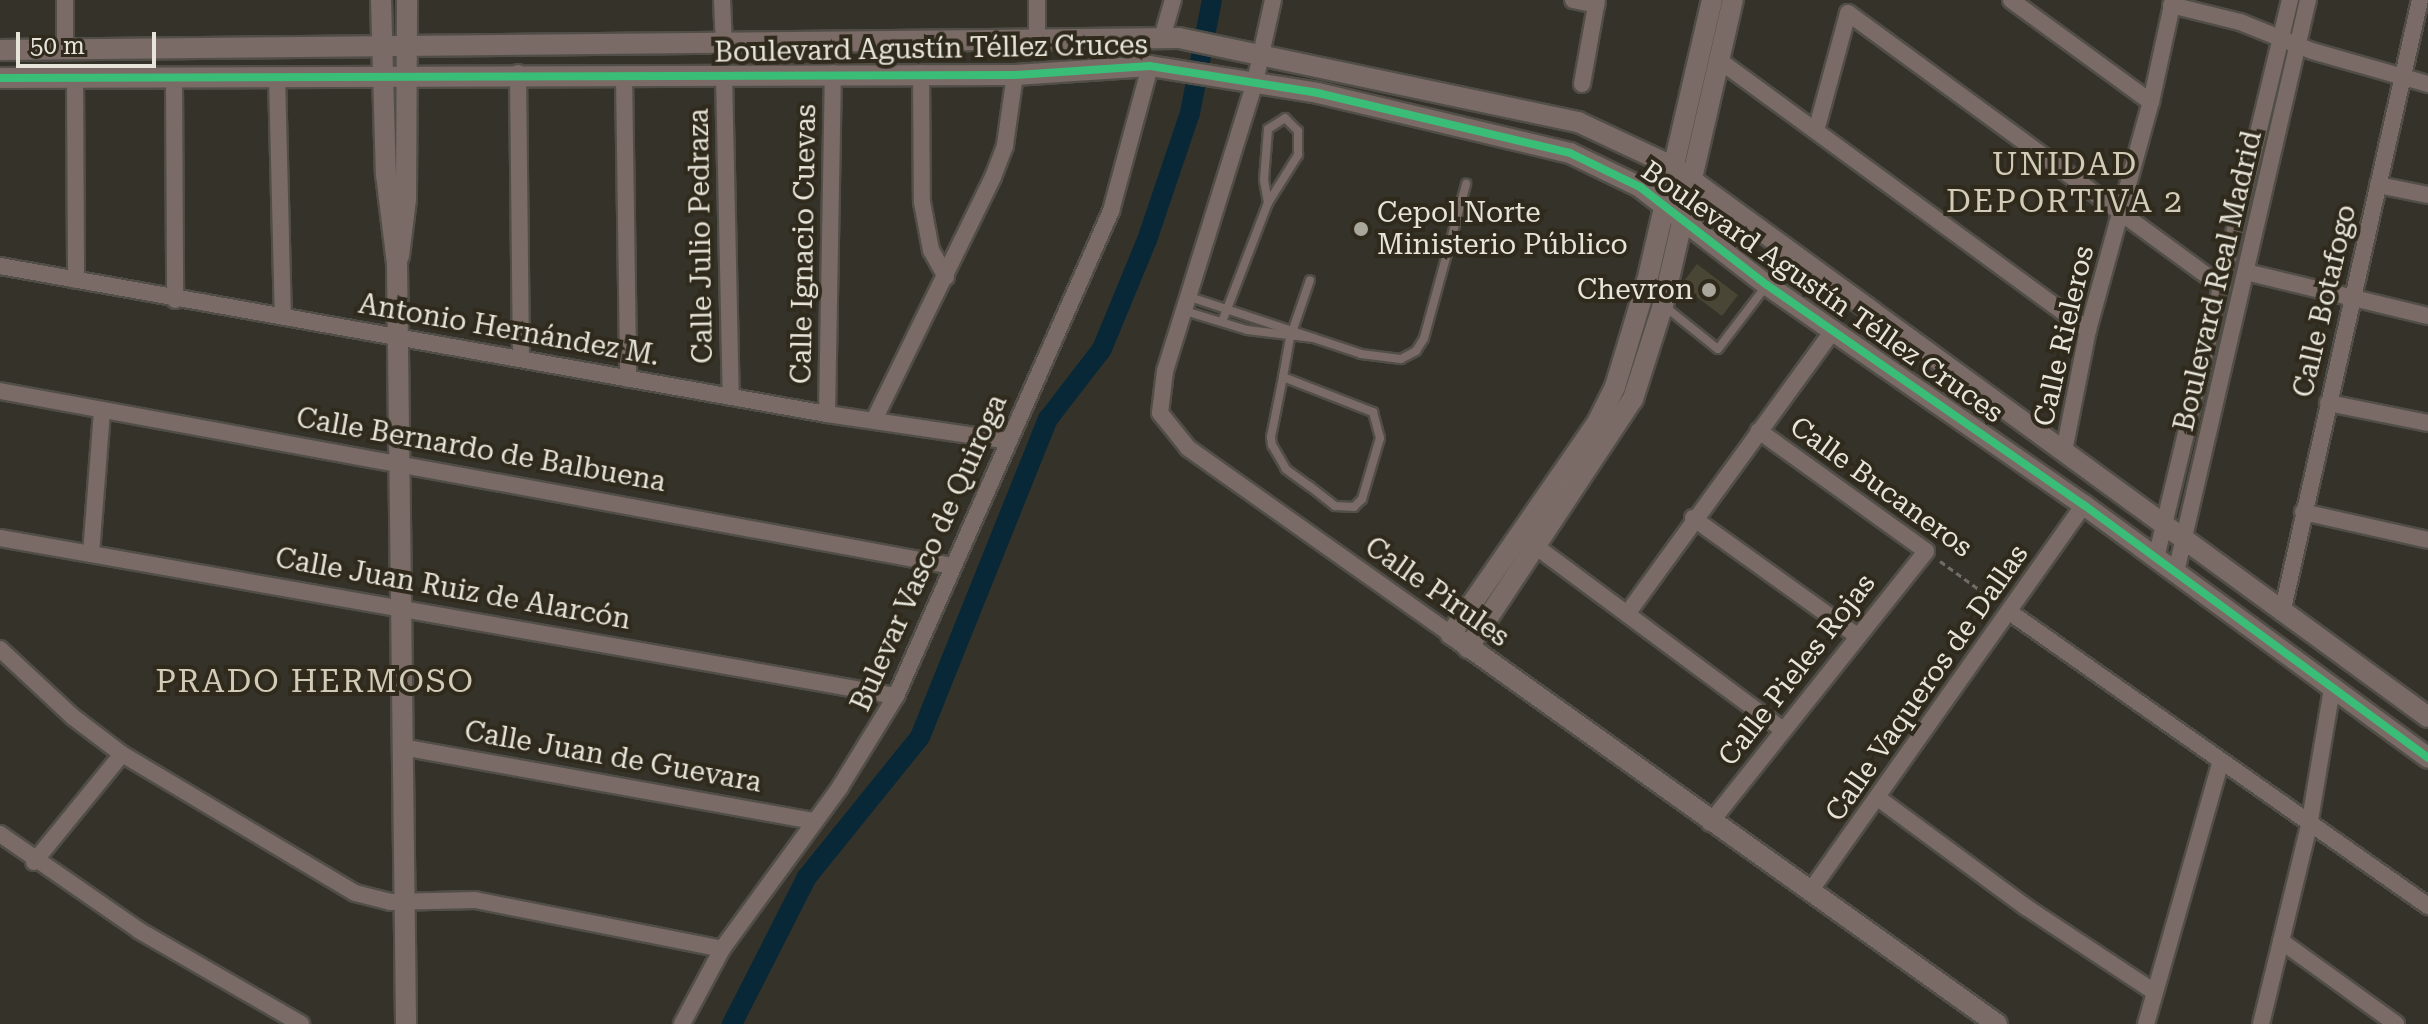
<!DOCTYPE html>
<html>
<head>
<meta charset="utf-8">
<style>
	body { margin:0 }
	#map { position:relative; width:2428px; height:1024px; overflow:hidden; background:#35322a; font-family:"Roboto Serif",serif }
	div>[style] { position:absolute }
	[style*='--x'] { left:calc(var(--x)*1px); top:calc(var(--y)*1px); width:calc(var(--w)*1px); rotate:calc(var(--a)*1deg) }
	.canal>* { height:20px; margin:-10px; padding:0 10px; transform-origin:10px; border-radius:10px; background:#082837 }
	.building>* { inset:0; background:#4a4635 }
	.path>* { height:3px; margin-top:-1.5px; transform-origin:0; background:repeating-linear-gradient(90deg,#746b66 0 6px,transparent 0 10px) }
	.roads { filter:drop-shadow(2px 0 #514e47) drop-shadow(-2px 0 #514e47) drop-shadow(0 2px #514e47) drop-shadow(0 -2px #514e47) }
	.service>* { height:8px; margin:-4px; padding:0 4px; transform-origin:4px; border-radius:4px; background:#7a6b67 }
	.minor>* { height:16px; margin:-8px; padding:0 8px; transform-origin:8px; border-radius:8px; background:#7a6b67 }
	.tertiary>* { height:20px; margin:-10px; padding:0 10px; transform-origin:10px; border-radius:10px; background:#7a6b67 }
	.cycleway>* { height:8px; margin:-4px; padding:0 4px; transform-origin:4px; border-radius:4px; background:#3abd76 }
	.dots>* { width:22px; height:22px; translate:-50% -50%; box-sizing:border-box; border:4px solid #2f2a1b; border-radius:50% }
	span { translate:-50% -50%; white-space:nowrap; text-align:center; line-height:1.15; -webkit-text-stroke:8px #2f2a1b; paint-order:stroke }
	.street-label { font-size:28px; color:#e7e4da }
	.poi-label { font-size:28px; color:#e7e4da }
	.left { translate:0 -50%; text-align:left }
	.right { translate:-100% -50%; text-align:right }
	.quarter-label { font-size:32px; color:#d2cbb8; letter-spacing:2px }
	.scale { position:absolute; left:16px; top:32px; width:140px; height:36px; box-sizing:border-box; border:4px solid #e7e4da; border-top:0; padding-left:10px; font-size:24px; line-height:28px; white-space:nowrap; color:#e7e4da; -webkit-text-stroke:6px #2f2a1b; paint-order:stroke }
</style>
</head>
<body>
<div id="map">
	<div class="canal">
		<i style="--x:732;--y:1024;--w:165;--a:-63"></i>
		<i style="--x:807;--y:877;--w:180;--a:-51.1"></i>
		<i style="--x:920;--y:737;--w:343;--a:-68.1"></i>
		<i style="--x:1048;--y:419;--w:88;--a:-52.4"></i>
		<i style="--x:1102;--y:349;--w:118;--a:-67.6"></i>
		<i style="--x:1147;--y:240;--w:134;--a:-71.3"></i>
		<i style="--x:1190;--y:113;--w:115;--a:-79"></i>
	</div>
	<div class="building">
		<i style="clip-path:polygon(1697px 264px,1738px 295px,1722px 316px,1681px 285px)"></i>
	</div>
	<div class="path">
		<i style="--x:1940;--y:561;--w:68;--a:36"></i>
	</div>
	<div class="roads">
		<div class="service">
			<i style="--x:1190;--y:297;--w:180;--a:18.4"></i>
			<i style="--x:1361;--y:354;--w:40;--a:7.1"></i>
			<i style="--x:1401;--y:359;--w:17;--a:-28"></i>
			<i style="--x:1416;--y:351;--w:15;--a:-58"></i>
			<i style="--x:1424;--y:338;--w:160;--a:-74.7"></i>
			<i style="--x:1663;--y:305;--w:70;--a:38.7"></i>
			<i style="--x:1718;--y:349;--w:81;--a:-52.6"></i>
			<i style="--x:1185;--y:311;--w:65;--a:17"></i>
			<i style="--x:1247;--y:330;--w:67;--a:6.8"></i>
			<i style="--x:1222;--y:322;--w:128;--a:-68.9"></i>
			<i style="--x:1268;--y:203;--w:57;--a:-58"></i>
			<i style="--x:1298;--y:155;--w:24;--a:-90"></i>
			<i style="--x:1298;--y:131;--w:18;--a:-135"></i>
			<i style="--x:1285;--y:118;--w:20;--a:147"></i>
			<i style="--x:1268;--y:129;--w:51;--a:94.5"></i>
			<i style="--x:1264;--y:180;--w:23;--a:80"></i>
			<i style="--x:1283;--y:377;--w:97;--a:21.3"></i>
			<i style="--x:1373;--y:412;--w:27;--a:75"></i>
			<i style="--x:1380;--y:438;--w:64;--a:106.4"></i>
			<i style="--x:1362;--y:499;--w:11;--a:135"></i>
			<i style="--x:1354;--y:507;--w:19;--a:-177"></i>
			<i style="--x:1335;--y:506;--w:33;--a:-142"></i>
			<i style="--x:1309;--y:486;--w:29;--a:-144"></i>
			<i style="--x:1286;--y:469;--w:28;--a:-120"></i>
			<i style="--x:1272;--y:445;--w:8;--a:-97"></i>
			<i style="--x:1271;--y:437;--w:61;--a:-78.7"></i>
			<i style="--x:1283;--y:377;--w:40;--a:-80"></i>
			<i style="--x:1290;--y:338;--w:61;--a:-71"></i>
		</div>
		<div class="minor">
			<i style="--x:722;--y:0;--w:45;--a:87.5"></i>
			<i style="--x:1037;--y:0;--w:42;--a:90"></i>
			<i style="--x:1273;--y:0;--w:84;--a:102.4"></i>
			<i style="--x:1255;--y:82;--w:303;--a:107.3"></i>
			<i style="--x:1165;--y:371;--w:42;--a:96.8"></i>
			<i style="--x:1160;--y:413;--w:45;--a:51.3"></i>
			<i style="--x:1188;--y:448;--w:322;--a:35.3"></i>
			<i style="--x:1573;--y:0;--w:24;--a:12"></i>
			<i style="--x:2011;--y:0;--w:173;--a:36.1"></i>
			<i style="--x:2171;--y:5;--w:71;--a:13.8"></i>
			<i style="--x:2240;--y:22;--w:78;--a:21.9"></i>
			<i style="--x:2312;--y:51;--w:121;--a:15.9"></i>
			<i style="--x:1162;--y:38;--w:40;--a:-74"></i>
			<i style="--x:65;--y:48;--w:48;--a:-90"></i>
			<i style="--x:1720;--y:61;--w:456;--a:36.2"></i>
			<i style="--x:518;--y:73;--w:285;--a:89.4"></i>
			<i style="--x:921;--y:73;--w:129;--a:89.6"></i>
			<i style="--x:922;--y:202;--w:49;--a:79.4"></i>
			<i style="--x:931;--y:250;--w:31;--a:61"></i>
			<i style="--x:624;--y:74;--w:305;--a:89.2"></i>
			<i style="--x:724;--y:74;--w:323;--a:88.8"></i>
			<i style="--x:277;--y:76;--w:239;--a:88.6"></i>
			<i style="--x:75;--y:77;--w:203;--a:89.7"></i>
			<i style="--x:174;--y:77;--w:223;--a:89.7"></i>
			<i style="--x:1582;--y:84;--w:85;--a:-79.9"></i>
			<i style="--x:1816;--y:131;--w:122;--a:-74.8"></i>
			<i style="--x:1848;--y:13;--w:464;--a:36.2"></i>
			<i style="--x:2378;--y:185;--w:51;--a:11.3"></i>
			<i style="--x:0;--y:266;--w:840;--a:10.15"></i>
			<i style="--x:827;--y:414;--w:184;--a:8.4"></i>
			<i style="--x:2246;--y:272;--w:187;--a:13.6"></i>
			<i style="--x:0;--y:391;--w:969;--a:10.41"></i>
			<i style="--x:2328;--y:403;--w:102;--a:11.3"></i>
			<i style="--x:827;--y:414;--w:341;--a:-89"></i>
			<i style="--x:874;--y:420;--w:271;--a:-63.9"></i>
			<i style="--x:993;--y:177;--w:34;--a:-69"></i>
			<i style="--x:1005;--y:145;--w:71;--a:-81.9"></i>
			<i style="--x:2064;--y:451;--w:123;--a:-78.8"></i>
			<i style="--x:2088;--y:330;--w:237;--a:-74.6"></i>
			<i style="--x:2151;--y:102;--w:104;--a:-77.8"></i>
			<i style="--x:2303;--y:512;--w:128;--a:12.6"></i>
			<i style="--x:1693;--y:518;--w:201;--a:35.7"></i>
			<i style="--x:0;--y:538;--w:910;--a:10"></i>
			<i style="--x:1538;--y:548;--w:305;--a:36.6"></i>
			<i style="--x:91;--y:554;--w:144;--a:-85.6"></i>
			<i style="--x:2156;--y:558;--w:574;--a:-76.5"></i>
			<i style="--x:2176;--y:572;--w:587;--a:-77.01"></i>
			<i style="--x:2011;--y:613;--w:510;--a:35.09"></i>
			<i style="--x:2282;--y:613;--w:628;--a:-77.31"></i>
			<i style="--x:1627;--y:614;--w:352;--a:-54"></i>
			<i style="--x:0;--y:649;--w:100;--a:43"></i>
			<i style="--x:73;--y:717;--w:61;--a:37.1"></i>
			<i style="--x:122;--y:754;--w:271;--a:30.8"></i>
			<i style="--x:355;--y:893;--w:36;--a:14"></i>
			<i style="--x:390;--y:902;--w:85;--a:-1.3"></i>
			<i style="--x:475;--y:900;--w:252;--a:11.2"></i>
			<i style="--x:402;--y:747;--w:419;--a:10.2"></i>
			<i style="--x:1878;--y:798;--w:184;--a:36.4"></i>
			<i style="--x:2026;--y:907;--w:152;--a:33.5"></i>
			<i style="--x:1710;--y:823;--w:347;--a:-51.5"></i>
			<i style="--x:1926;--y:551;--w:206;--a:-144.3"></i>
			<i style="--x:0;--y:834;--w:170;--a:34.7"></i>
			<i style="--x:140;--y:931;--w:186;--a:30"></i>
			<i style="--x:34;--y:862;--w:139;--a:-50.8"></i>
			<i style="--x:1811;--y:890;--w:472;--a:-54.7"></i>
			<i style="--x:2281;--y:941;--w:142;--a:35.8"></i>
			<i style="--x:682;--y:1024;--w:85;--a:-61.9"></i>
			<i style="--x:722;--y:949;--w:200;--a:-53.9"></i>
			<i style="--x:840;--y:787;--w:107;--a:-58.4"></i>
			<i style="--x:896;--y:696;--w:531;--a:-66.09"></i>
			<i style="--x:1111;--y:211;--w:150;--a:-74.9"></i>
			<i style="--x:2146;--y:1024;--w:273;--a:-74.1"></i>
			<i style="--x:2261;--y:1024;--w:204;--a:-76.4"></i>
			<i style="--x:2309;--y:826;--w:140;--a:-80.5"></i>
		</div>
		<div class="tertiary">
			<i style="--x:381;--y:0;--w:174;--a:88.4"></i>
			<i style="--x:386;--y:174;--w:90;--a:83"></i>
			<i style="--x:397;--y:263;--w:761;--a:89.32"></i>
			<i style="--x:1712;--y:0;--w:288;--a:103"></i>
			<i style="--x:1647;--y:281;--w:111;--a:106.8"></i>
			<i style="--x:1615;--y:387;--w:40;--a:116.6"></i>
			<i style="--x:1597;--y:423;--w:257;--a:124.7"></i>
			<i style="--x:1451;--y:634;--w:671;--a:35.54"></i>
			<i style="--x:0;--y:50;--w:1179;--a:-0.58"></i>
			<i style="--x:1179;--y:38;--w:408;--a:11.9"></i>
			<i style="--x:1578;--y:122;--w:106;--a:25.1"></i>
			<i style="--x:1674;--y:167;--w:933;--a:36.11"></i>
			<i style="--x:0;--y:78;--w:1015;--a:-0.17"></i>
			<i style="--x:1015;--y:75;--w:135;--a:-3.8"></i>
			<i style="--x:1150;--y:66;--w:170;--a:9.1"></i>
			<i style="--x:1318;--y:93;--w:259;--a:13.4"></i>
			<i style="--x:1570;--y:153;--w:78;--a:25.9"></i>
			<i style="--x:1640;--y:187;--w:160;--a:37.7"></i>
			<i style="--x:1767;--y:285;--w:386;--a:34.8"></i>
			<i style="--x:2084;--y:505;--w:427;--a:36.3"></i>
			<i style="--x:399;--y:256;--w:57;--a:-83"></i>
			<i style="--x:406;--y:199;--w:199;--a:-89.7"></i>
			<i style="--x:1468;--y:648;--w:299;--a:-56.5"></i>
			<i style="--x:1633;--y:399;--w:99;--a:-72.3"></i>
			<i style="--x:1663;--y:305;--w:313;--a:-77.1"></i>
		</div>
	</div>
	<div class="cycleway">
		<i style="--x:0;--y:78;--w:1015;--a:-0.17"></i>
		<i style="--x:1015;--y:75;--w:135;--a:-3.8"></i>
		<i style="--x:1150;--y:66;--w:170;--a:9.1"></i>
		<i style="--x:1318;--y:93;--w:259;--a:13.4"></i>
		<i style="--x:1570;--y:153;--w:78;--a:25.9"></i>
		<i style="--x:1640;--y:187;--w:160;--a:37.7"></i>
		<i style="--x:1767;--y:285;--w:386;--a:34.8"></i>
		<i style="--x:2084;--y:505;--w:427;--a:36.3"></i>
	</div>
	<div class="dots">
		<i style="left:1361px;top:229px;background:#a9a69c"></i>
		<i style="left:1709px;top:290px;background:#a9a69c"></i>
	</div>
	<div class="street-label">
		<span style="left:931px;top:49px;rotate:-1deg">Boulevard Agustín Téllez Cruces</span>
		<span style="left:701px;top:236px;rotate:-91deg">Calle Julio Pedraza</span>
		<span style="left:804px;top:244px;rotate:-89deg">Calle Ignacio Cuevas</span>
		<span style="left:2218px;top:281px;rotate:-77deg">Boulevard Real Madrid</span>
		<span style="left:1822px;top:292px;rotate:35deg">Boulevard Agustín Téllez Cruces</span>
		<span style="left:2325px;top:301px;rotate:-77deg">Calle Botafogo</span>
		<span style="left:509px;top:330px;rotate:10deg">Antonio Hernández M.</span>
		<span style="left:2064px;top:336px;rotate:-77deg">Calle Rieleros</span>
		<span style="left:481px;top:450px;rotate:10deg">Calle Bernardo de Balbuena</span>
		<span style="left:1881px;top:487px;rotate:36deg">Calle Bucaneros</span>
		<span style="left:929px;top:553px;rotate:-66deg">Bulevar Vasco de Quiroga</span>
		<span style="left:453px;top:589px;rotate:10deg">Calle Juan Ruiz de Alarcón</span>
		<span style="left:1437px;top:592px;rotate:35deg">Calle Pirules</span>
		<span style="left:1797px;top:670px;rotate:-52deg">Calle Pieles Rojas</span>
		<span style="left:1927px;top:683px;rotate:-55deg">Calle Vaqueros de Dallas</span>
		<span style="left:613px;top:757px;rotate:10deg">Calle Juan de Guevara</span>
	</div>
	<div class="poi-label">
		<span class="left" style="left:1377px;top:229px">Cepol Norte<br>Ministerio Público</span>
		<span class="right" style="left:1693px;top:290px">Chevron</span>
	</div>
	<div class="quarter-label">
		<span style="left:2065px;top:183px">UNIDAD<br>DEPORTIVA 2</span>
		<span style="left:315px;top:681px">PRADO HERMOSO</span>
	</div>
	<div class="scale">50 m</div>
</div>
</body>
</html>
